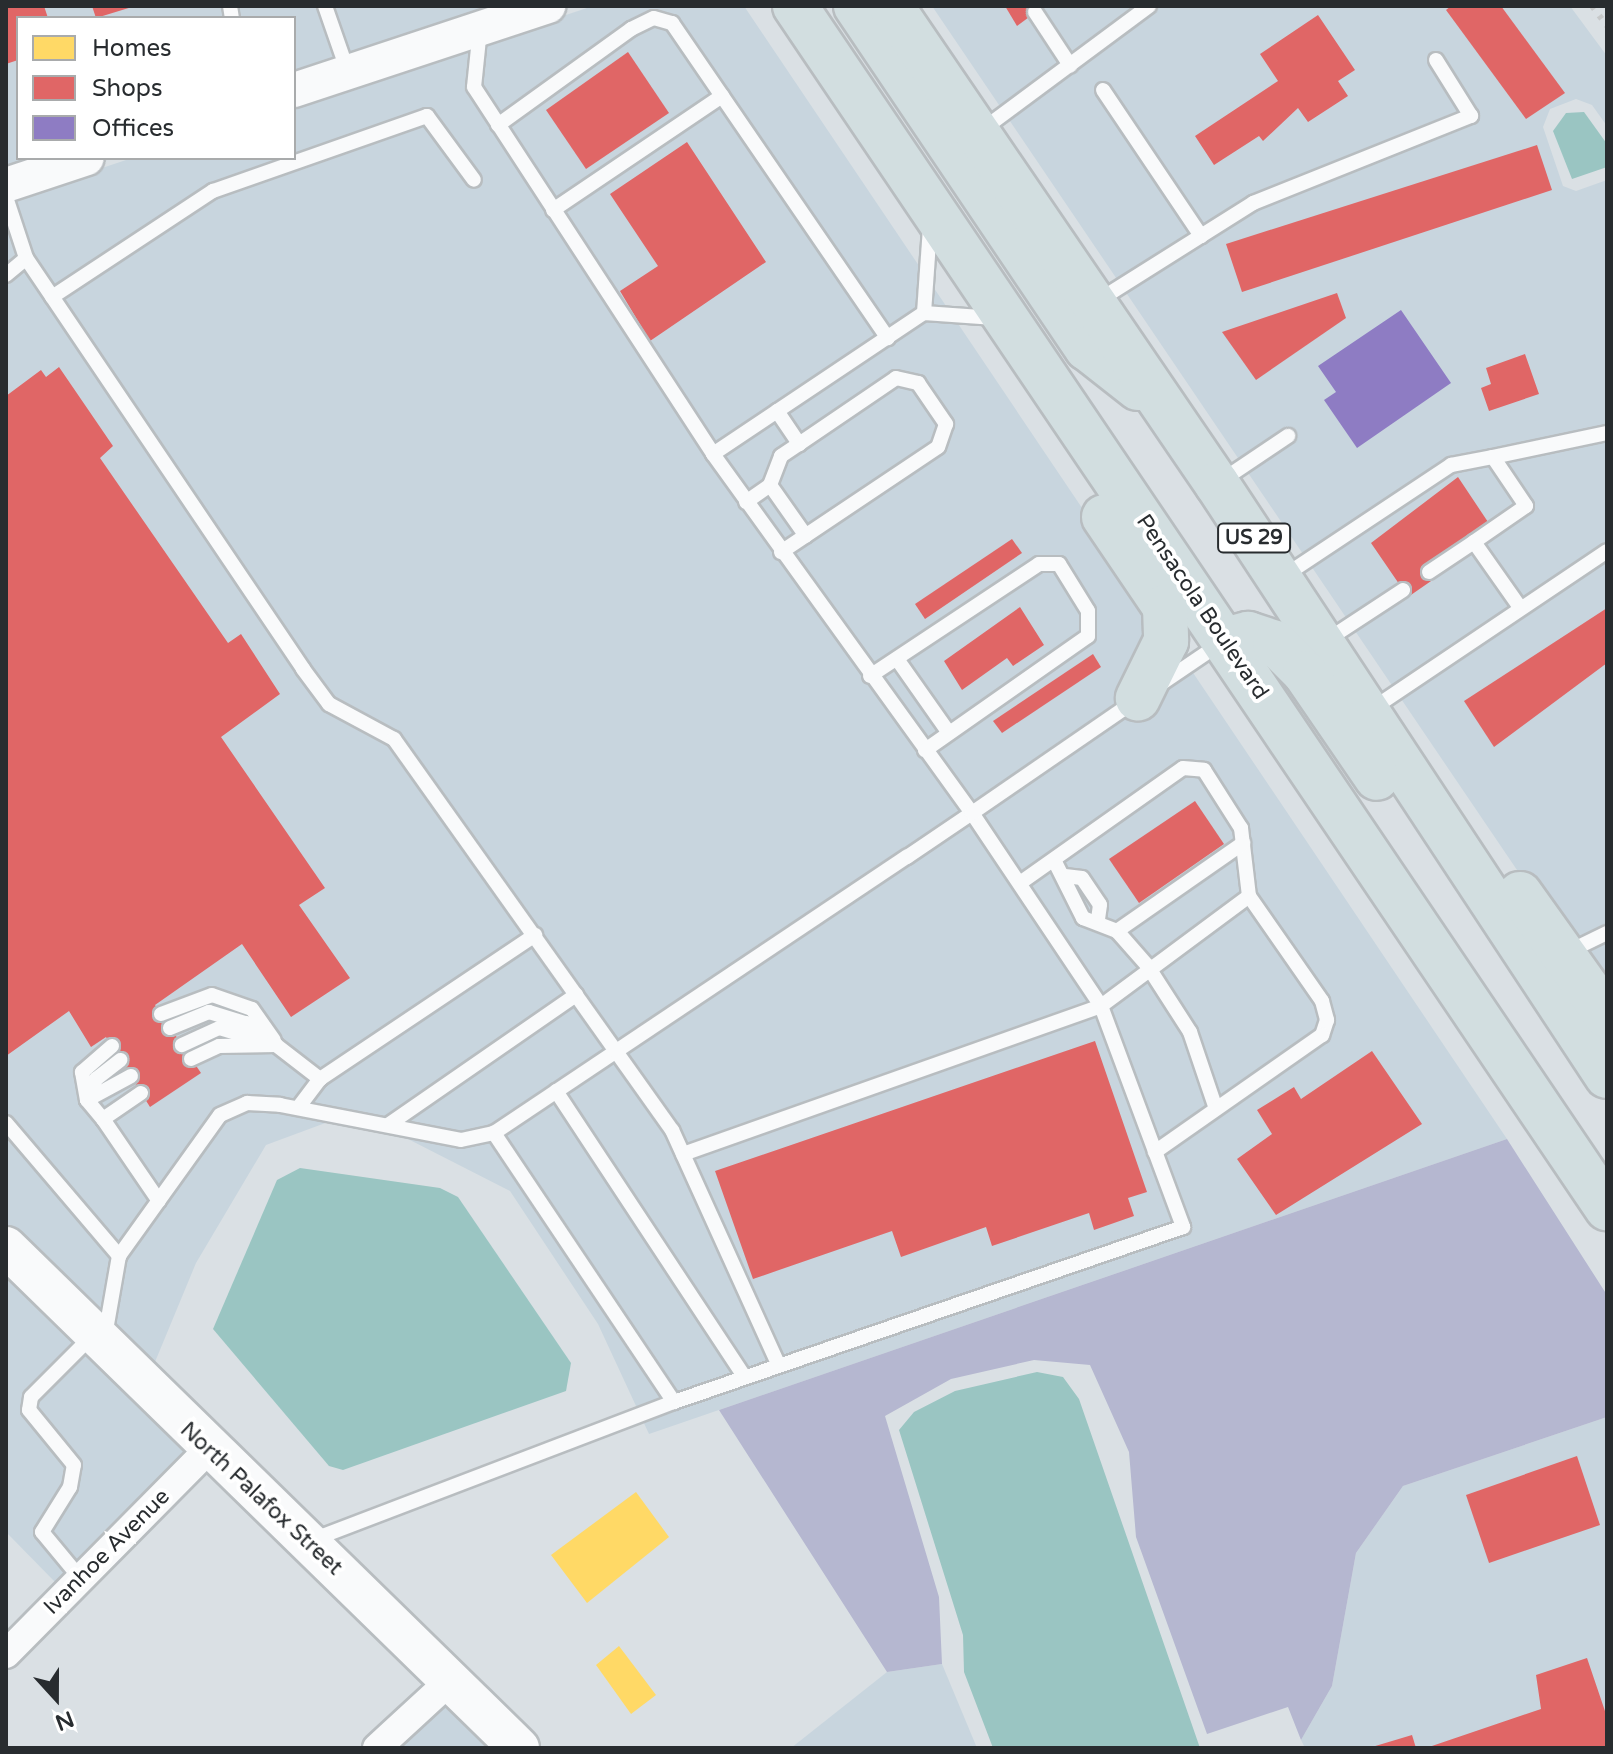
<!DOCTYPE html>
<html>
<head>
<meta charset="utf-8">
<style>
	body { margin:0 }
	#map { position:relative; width:1613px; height:1754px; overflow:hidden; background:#dae0e4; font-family:"Varela Round",sans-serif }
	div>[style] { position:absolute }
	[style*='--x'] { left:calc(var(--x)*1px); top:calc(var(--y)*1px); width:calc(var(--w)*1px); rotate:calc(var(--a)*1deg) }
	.built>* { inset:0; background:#c8d5de }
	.forest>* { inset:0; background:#b5b7d0 }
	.water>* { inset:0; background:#9ac5c2 }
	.homes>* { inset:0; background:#ffd966 }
	.shops>* { inset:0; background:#e06666 }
	.offices>* { inset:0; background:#8e7cc3 }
	.roads { filter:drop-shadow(2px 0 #b8bdc0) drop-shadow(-2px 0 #b8bdc0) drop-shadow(0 2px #b8bdc0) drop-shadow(0 -2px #b8bdc0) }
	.service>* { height:14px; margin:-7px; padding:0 7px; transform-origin:7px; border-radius:7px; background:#f9fafb }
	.minor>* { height:28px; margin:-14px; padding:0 14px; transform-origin:14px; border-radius:14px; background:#f9fafb }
	.tertiary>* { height:34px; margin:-17px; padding:0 17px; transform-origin:17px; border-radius:17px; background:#f9fafb }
	.secondary>* { height:40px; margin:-20px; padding:0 20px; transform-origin:20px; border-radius:20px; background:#f9fafb }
	.trunk>* { height:44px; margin:-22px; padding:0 22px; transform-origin:22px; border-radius:22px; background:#d2dee0 }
	.rail>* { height:6px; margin-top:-3px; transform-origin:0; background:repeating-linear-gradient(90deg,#c6c8c9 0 4px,transparent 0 12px) }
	span { translate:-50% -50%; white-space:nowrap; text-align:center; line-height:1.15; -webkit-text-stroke:8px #fff; paint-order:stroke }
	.shield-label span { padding:2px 6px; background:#fff; border:2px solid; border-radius:6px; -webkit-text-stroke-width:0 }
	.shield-label { font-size:20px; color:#282c2f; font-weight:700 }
	.street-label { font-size:22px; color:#282c2f }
	.frame { position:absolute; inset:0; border:8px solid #282c2f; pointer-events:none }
	.legend { position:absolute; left:16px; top:16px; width:280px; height:144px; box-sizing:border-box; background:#fff; border:2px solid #a9abac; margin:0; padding:10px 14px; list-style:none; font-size:24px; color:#282c2f }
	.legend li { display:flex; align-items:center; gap:16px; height:40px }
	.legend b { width:40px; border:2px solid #a9abac }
	.north { position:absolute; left:16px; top:1658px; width:80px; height:80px; -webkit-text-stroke:6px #fff; paint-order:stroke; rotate:159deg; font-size:22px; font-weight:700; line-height:32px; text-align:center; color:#282c2f }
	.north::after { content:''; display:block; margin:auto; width:28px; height:36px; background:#282c2f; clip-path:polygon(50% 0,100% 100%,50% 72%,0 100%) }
</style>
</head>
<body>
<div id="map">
	<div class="built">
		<i style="clip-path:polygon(6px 6px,502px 6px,294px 74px,294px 18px,18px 18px,18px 158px,41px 158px,6px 170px)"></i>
		<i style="clip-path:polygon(593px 6px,744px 6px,1507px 1139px,649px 1434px,598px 1324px,510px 1191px,355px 1112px,266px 1145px,196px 1263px,150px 1374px,6px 1228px,6px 200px,132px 158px,294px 158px,294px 105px)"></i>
		<i style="clip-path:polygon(932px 6px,1570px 6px,1607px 56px,1607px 126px,1592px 105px,1576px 99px,1550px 109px,1543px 127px,1563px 186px,1576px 191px,1607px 180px,1607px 1003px)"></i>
		<i style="clip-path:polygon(6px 1265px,189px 1450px,56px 1583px,6px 1532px)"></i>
		<i style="clip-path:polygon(1607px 1417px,1607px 1748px,1305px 1748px,1301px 1740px,1332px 1686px,1356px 1553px,1403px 1486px)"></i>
		<i style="clip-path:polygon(942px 1664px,977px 1748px,791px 1748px,887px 1672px)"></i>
		<i style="clip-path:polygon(452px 1699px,501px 1748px,398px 1748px)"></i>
	</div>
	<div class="forest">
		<i style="clip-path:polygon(1507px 1139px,1607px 1295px,1607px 1417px,1403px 1486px,1356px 1553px,1332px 1686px,1301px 1740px,1288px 1707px,1207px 1734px,1136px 1537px,1129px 1452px,1090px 1365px,1034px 1360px,951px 1379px,885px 1416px,939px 1597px,942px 1664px,887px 1672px,719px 1410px)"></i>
	</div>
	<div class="water">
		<i style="clip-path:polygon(1584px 112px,1607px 144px,1607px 167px,1572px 179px,1553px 131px,1566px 113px)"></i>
		<i style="clip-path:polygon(300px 1168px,440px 1188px,458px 1197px,571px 1363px,566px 1391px,343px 1470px,329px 1466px,213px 1329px,277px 1180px)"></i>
		<i style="clip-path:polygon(1037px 1372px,1063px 1377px,1079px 1399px,1200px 1748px,993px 1748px,964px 1672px,963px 1635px,899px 1430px,914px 1412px,955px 1391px)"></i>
	</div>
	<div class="homes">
		<i style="clip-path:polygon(636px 1492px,669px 1537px,587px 1603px,551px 1555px)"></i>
		<i style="clip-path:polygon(619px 1646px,656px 1695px,631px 1714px,596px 1665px)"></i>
	</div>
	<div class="shops">
		<i style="clip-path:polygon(6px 6px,44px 6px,48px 18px,18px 18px,18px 60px,6px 64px)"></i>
		<i style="clip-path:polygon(92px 6px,132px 6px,132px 7px,96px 18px)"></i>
		<i style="clip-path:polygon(1005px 6px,1044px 6px,1017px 26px)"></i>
		<i style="clip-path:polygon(1451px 6px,1501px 6px,1565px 93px,1526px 119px,1446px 10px)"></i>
		<i style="clip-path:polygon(1318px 15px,1355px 70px,1338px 81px,1348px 96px,1308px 122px,1298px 108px,1263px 141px,1259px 136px,1214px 165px,1195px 136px,1278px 81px,1260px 54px)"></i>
		<i style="clip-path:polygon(628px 52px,669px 113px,586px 169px,546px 110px)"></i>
		<i style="clip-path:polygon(687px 142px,766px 262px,650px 341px,620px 291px,658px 266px,610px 194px)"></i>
		<i style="clip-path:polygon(1537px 145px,1552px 190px,1242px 292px,1226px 244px)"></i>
		<i style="clip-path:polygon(1337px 293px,1346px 318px,1256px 380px,1222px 332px)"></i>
		<i style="clip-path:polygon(1525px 354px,1539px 394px,1489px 411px,1481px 388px,1491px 384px,1486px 368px)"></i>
		<i style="clip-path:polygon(59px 367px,113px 446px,100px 458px,228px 643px,241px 634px,280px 694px,221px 737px,325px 888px,299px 905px,350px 978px,291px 1017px,242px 944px,155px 1005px,201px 1073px,150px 1107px,106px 1037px,91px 1047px,69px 1011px,6px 1056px,6px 396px,41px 370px,46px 377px)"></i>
		<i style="clip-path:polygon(1458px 477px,1488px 522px,1425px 565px,1434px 579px,1408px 597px,1371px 543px)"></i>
		<i style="clip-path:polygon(1012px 539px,1022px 553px,925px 619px,915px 604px)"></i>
		<i style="clip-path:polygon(1020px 607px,1044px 645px,1013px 666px,1007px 658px,962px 690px,944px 661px)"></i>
		<i style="clip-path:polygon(1607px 608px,1607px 663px,1494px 747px,1464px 701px)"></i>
		<i style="clip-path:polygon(1093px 654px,1101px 667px,1002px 733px,993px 721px)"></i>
		<i style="clip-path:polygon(1195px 801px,1224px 844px,1139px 903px,1109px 859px)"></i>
		<i style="clip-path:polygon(1095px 1041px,1147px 1192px,1128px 1198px,1134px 1216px,1094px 1230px,1089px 1213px,992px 1246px,986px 1227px,901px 1257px,892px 1231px,753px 1279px,715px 1171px)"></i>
		<i style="clip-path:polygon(1372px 1051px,1422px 1124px,1276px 1215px,1237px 1159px,1272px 1134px,1257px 1110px,1294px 1087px,1301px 1099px)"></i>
		<i style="clip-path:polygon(1577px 1456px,1600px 1525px,1489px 1563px,1466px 1495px)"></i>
		<i style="clip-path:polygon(1587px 1658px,1607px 1717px,1607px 1748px,1426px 1748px,1541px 1709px,1536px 1675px)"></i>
		<i style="clip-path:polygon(1412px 1735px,1416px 1748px,1372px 1748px,1372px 1747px)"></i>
	</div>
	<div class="offices">
		<i style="clip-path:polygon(1401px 310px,1451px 383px,1357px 448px,1324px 400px,1336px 392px,1318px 366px)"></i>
	</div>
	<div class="roads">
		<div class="service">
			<i style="--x:230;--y:6;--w:12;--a:81"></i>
			<i style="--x:325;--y:6;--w:70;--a:70.8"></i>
			<i style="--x:1035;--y:12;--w:64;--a:56.6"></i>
			<i style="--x:480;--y:29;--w:58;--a:95.9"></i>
			<i style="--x:474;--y:87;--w:438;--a:56.9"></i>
			<i style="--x:713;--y:454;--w:443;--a:54.2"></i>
			<i style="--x:972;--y:813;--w:232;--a:56.2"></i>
			<i style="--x:1101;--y:1006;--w:236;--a:69.6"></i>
			<i style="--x:1183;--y:1227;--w:538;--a:161.03"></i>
			<i style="--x:674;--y:1402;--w:324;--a:-123.8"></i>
			<i style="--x:494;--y:1133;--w:497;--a:-33.8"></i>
			<i style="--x:907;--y:857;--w:78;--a:-34.1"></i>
			<i style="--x:972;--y:813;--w:198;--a:-34.5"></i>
			<i style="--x:1103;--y:90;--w:176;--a:56.1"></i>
			<i style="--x:498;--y:125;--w:164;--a:-35.8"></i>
			<i style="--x:631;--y:29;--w:25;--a:-26"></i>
			<i style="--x:654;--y:18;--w:19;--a:16"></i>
			<i style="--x:672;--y:23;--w:382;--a:55.6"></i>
			<i style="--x:982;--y:130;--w:208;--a:-36.6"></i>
			<i style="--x:6;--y:197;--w:64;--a:71.8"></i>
			<i style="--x:26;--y:258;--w:496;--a:56"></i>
			<i style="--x:303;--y:669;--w:44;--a:53.4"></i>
			<i style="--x:329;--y:704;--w:74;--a:28.3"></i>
			<i style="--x:394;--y:739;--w:480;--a:54.6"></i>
			<i style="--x:672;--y:1130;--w:257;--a:65.6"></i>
			<i style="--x:553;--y:210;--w:204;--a:-34"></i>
			<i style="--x:6;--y:275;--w:26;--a:-40"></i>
			<i style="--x:52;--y:297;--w:193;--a:-33.4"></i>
			<i style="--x:213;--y:191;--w:227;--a:-19.3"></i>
			<i style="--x:427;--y:116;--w:79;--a:53.7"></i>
			<i style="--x:1096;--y:302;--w:186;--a:-32.2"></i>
			<i style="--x:1253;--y:203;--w:235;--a:-21.8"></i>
			<i style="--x:1471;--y:116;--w:66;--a:-122"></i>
			<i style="--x:924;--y:313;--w:86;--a:-86"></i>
			<i style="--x:777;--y:411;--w:40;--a:56"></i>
			<i style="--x:713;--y:454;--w:254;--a:-33.8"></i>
			<i style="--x:924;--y:313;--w:71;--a:4"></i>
			<i style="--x:1493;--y:457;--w:116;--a:-11.9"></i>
			<i style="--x:1221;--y:481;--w:81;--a:-33.9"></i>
			<i style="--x:770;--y:485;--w:62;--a:54.8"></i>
			<i style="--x:746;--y:502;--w:29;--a:-35"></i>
			<i style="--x:770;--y:485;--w:31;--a:-69"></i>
			<i style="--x:781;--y:456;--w:22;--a:-34"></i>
			<i style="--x:799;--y:444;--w:117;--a:-34.2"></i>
			<i style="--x:896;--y:378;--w:23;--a:13"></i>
			<i style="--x:918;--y:383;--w:50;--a:55.7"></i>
			<i style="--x:946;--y:424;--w:24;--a:109"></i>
			<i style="--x:938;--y:447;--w:189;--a:146.2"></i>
			<i style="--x:1429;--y:572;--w:54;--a:-33.7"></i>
			<i style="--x:1284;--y:576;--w:201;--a:-33.6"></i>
			<i style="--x:1451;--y:465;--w:43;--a:-10.8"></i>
			<i style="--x:1493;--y:457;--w:59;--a:56"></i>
			<i style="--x:1526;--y:506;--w:63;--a:145.3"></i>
			<i style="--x:1474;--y:542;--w:78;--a:54.9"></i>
			<i style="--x:1327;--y:640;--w:91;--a:-33.3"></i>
			<i style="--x:897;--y:659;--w:90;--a:54.9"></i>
			<i style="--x:870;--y:676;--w:203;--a:-33.5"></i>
			<i style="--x:1039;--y:564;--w:20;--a:0"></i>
			<i style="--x:1059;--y:564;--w:55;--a:58.3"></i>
			<i style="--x:1088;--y:611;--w:25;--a:90"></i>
			<i style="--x:1088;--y:636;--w:199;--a:145"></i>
			<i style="--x:1159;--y:685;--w:75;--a:-34.1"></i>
			<i style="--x:1372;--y:709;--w:283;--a:-33.9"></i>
			<i style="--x:1054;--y:860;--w:65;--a:63.4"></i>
			<i style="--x:1083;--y:918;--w:36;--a:21"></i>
			<i style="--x:1117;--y:931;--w:45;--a:48.6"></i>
			<i style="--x:1147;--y:965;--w:80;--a:57.3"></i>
			<i style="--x:1190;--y:1032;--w:81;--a:71.3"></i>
			<i style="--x:1065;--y:876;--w:17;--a:7"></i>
			<i style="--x:1082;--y:878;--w:32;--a:56"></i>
			<i style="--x:1100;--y:905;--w:14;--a:98"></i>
			<i style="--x:1020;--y:883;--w:199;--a:-35.2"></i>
			<i style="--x:1183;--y:768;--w:21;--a:5"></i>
			<i style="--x:1204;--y:770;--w:69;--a:57.5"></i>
			<i style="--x:1241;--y:828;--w:68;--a:83.3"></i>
			<i style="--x:1249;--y:896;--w:128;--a:55.2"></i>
			<i style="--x:1322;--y:1001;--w:20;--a:75"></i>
			<i style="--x:1327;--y:1020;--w:16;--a:108"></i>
			<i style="--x:1322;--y:1035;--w:204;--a:145"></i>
			<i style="--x:1117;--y:931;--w:154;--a:-34.9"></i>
			<i style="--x:1568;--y:952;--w:43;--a:-26"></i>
			<i style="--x:161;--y:1014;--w:54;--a:-20.4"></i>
			<i style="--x:212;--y:995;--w:42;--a:19.3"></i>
			<i style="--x:252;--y:1009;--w:38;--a:55"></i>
			<i style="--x:170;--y:1028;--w:42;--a:-22.3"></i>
			<i style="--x:209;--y:1012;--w:39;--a:17"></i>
			<i style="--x:246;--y:1023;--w:37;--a:36"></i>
			<i style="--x:276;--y:1045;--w:59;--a:-163.4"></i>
			<i style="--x:219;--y:1028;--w:41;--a:155.3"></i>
			<i style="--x:112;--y:1046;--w:40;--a:139"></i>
			<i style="--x:82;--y:1072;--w:28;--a:80"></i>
			<i style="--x:87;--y:1100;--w:23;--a:-67"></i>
			<i style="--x:96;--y:1079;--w:31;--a:-38"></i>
			<i style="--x:191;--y:1059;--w:31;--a:-25"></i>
			<i style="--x:219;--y:1046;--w:57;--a:-1"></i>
			<i style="--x:276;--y:1045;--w:56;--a:37.7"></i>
			<i style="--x:131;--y:1076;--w:50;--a:151.4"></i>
			<i style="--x:87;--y:1100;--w:25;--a:50"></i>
			<i style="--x:103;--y:1119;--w:46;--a:-34.4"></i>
			<i style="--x:556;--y:1091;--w:340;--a:56.6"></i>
			<i style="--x:298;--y:1108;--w:36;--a:-53"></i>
			<i style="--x:320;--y:1079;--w:259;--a:-33.8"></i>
			<i style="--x:103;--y:1119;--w:99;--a:55.7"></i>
			<i style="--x:6;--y:1123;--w:175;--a:49.6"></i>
			<i style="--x:388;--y:1125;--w:229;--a:-34.7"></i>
			<i style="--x:683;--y:1154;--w:443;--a:-19.5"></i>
			<i style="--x:1101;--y:1006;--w:184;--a:-36.6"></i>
			<i style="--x:105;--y:1336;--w:81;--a:-80.1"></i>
			<i style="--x:119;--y:1256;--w:173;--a:-54.4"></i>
			<i style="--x:220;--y:1115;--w:30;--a:-24"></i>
			<i style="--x:247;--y:1103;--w:33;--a:3"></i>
			<i style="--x:280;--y:1105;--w:184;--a:10.9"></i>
			<i style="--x:461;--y:1140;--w:34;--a:-12"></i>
			<i style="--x:312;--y:1540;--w:387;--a:-20.9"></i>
			<i style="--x:81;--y:1579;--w:61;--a:-129.7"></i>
			<i style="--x:42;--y:1532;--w:53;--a:-58.1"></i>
			<i style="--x:70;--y:1487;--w:22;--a:-80"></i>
			<i style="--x:74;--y:1465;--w:71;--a:-129.3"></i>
			<i style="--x:29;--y:1410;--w:13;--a:-81"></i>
			<i style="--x:31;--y:1397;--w:88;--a:-45"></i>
		</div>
		<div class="minor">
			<i style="--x:6;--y:1654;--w:287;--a:-45.3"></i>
			<i style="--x:377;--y:1748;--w:100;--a:-42.6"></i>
		</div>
		<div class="tertiary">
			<i style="--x:294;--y:90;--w:268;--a:-18.3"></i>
			<i style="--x:6;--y:185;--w:85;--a:-18.4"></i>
		</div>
		<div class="secondary">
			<i style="--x:6;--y:1247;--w:717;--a:44.32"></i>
		</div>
		<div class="trunk">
			<i style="--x:795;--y:6;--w:1451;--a:55.96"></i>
			<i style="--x:856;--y:6;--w:413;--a:56"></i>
			<i style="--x:1087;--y:348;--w:65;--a:38.1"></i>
			<i style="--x:891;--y:6;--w:579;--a:55.71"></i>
			<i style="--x:1217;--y:484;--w:709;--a:56.62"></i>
			<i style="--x:1104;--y:517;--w:109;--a:55.9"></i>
			<i style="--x:1165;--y:607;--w:34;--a:88"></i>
			<i style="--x:1166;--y:641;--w:64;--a:116.2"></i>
			<i style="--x:1225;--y:640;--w:24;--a:-15"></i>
			<i style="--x:1248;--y:634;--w:28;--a:18"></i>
			<i style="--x:1275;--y:643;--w:42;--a:45"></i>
			<i style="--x:1305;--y:673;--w:127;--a:55.6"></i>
			<i style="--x:1520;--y:894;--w:150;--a:54.5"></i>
		</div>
	</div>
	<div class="rail">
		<i style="--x:1592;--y:6;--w:25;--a:53"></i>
	</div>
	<div class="shield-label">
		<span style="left:1254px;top:538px">US 29</span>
	</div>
	<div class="street-label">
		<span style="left:1202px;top:607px;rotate:56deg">Pensacola Boulevard</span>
		<span style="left:261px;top:1499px;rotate:43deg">North Palafox Street</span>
		<span style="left:107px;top:1552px;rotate:-45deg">Ivanhoe Avenue</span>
	</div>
	<div class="frame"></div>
	<ul class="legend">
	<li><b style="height:22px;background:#ffd966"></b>Homes</li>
	<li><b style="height:22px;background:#e06666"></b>Shops</li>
	<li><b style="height:22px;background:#8e7cc3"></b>Offices</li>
	</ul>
	<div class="north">N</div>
</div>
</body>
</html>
